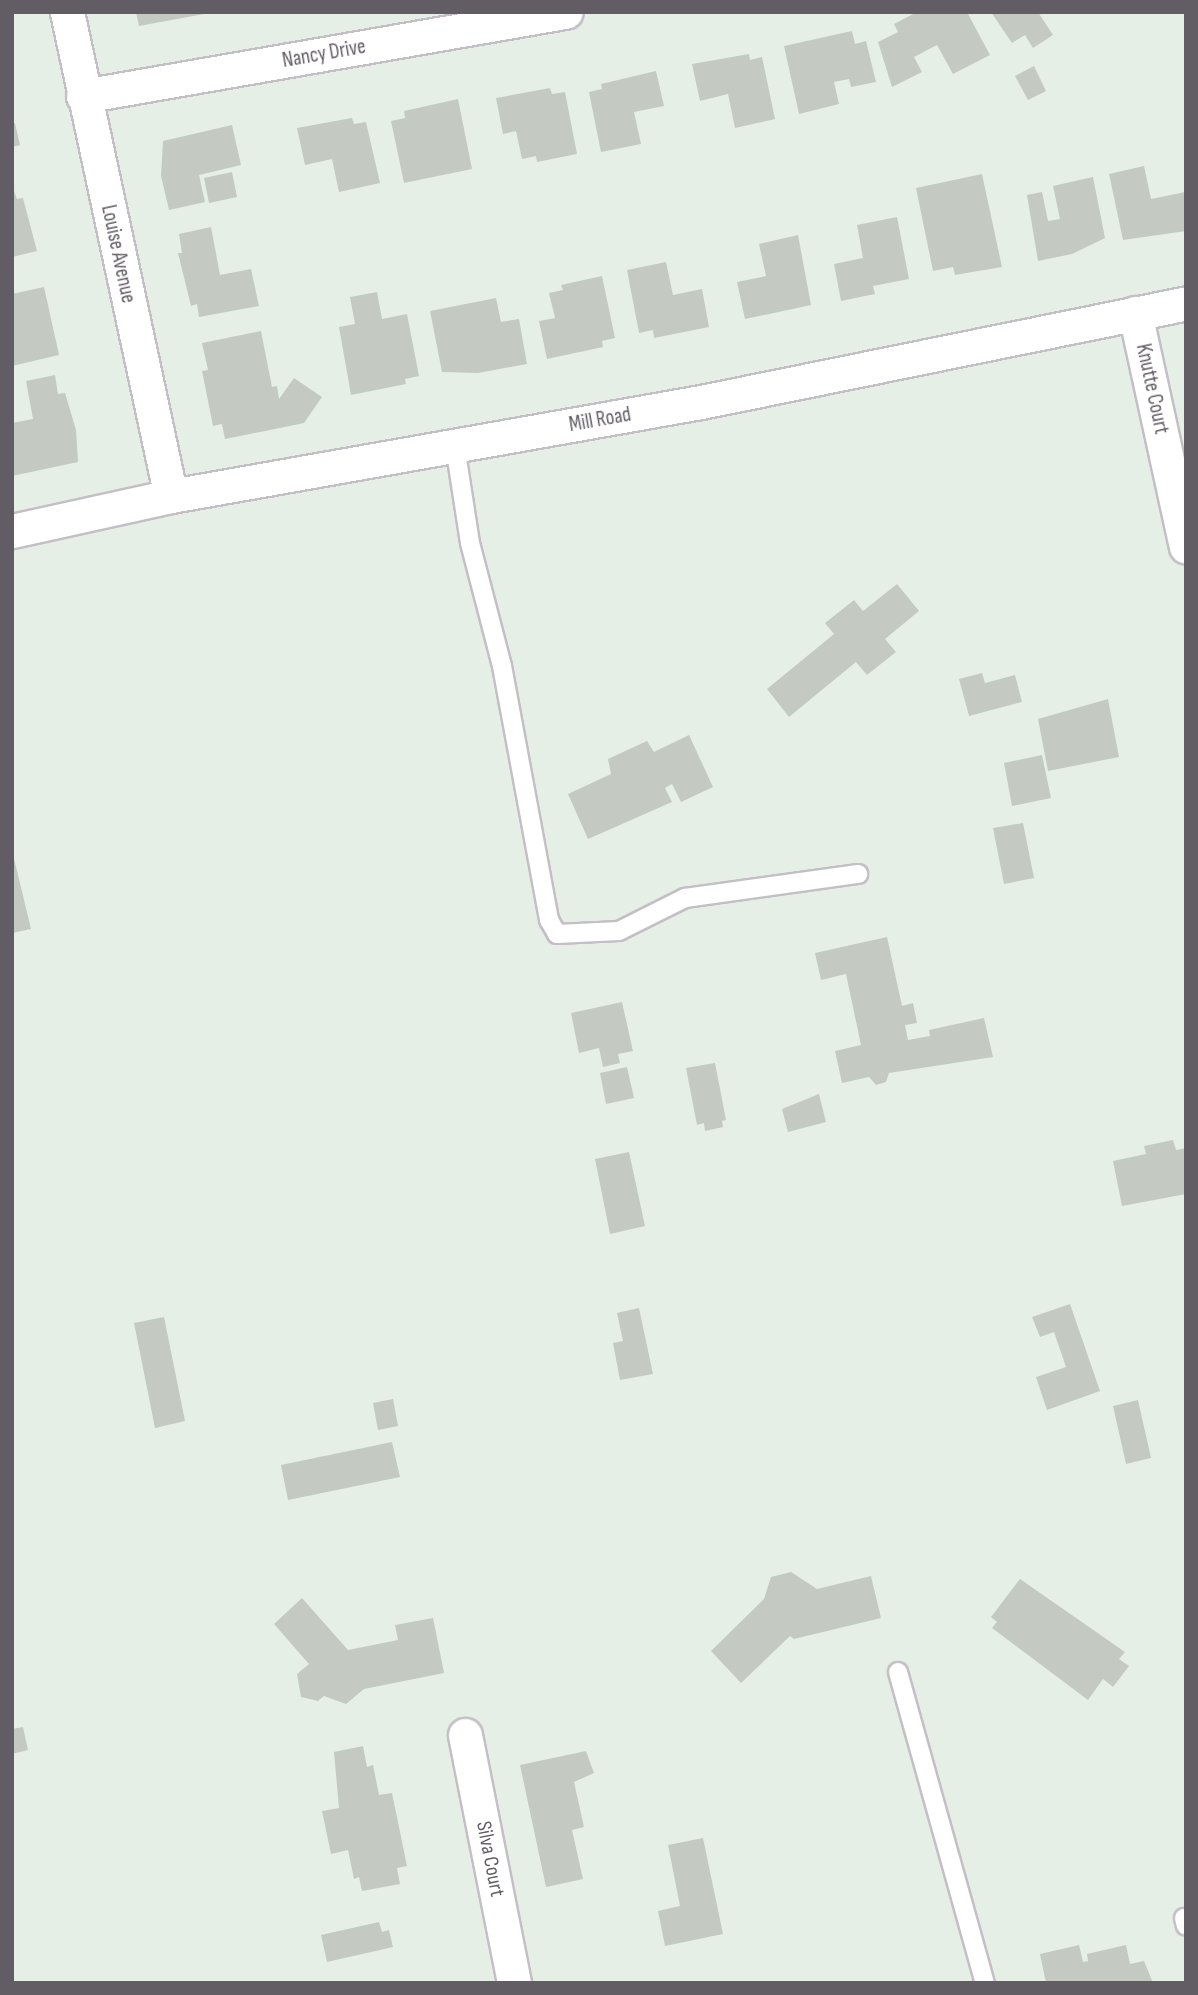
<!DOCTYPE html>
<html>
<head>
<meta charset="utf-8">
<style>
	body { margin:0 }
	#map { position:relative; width:1198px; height:1995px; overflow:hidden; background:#e6efe5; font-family:"Sofia Sans Condensed",sans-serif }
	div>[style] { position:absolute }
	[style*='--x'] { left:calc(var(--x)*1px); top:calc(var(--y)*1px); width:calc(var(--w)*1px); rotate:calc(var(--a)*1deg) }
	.building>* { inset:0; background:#c4cac1 }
	.roads { filter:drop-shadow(2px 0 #c4bec6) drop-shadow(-2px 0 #c4bec6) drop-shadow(0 2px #c4bec6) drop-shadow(0 -2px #c4bec6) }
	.lane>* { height:18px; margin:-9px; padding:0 9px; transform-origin:9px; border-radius:9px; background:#fff }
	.street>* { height:33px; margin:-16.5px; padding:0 16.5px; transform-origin:16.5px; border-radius:16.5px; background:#fff }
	span { translate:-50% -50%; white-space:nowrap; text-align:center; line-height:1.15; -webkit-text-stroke:6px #fff; paint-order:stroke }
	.street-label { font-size:21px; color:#625c65 }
	.frame { position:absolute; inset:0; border:14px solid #625c65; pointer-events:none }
</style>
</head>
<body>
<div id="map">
	<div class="building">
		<i style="clip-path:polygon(136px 12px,204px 12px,204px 14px,139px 26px)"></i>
		<i style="clip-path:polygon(917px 12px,967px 12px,990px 55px,953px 74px,937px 45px,914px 57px,922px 72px,892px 87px,878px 42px,898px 32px,894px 24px)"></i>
		<i style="clip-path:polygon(991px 12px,1038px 12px,1053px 35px,1033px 48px,1025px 35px,1012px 43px)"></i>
		<i style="clip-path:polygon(852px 31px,855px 44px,866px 41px,876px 82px,851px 87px,849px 79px,834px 82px,839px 104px,799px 114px,784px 46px)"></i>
		<i style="clip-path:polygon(749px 54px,750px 60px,762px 57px,775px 119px,735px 128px,728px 94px,700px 101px,692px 64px)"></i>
		<i style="clip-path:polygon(1034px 66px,1046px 91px,1028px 100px,1015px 76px)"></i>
		<i style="clip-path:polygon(656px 71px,664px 106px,634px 112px,641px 144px,601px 152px,589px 92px,602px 89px,601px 84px)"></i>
		<i style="clip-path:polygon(550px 88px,552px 94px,565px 92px,577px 154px,537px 162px,536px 156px,522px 159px,516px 131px,503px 134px,496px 98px)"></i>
		<i style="clip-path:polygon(458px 99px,472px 169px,404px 183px,391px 121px,405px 118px,404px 111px)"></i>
		<i style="clip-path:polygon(352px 118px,354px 124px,366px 122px,380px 183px,339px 192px,332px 159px,305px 165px,297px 128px)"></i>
		<i style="clip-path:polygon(15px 123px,20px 145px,12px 147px,12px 124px)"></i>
		<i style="clip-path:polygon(232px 125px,241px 165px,199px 175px,205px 202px,169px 210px,161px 176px,163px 141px)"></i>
		<i style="clip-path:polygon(1144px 166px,1151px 199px,1185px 192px,1186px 231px,1123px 240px,1109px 174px)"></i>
		<i style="clip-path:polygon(232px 172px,237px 197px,209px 203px,204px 178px)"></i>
		<i style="clip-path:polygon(982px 174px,1002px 267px,955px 275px,953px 267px,933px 271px,916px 188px)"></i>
		<i style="clip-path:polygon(1093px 177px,1105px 238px,1072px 254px,1038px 261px,1027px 195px,1042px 192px,1048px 221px,1060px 219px,1053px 186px)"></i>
		<i style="clip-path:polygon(12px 186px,17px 199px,23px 198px,37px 251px,12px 257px)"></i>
		<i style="clip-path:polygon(897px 217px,909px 279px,873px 286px,875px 294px,841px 301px,834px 264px,863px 258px,857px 225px)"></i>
		<i style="clip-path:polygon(211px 227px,220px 275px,251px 269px,259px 306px,199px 317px,197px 304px,191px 306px,178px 253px,182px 253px,179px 234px)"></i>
		<i style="clip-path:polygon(798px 235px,811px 305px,745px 319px,737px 282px,766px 276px,759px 244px)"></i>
		<i style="clip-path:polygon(666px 262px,673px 295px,702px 289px,709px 327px,654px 338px,653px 330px,639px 333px,627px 270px)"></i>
		<i style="clip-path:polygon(602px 276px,615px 338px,602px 341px,603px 347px,547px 359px,539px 321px,555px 318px,549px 293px,563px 290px,561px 285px)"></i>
		<i style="clip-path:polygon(44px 287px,59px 355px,12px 366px,12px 294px)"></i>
		<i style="clip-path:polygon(377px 292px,382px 319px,407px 314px,419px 376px,405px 379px,406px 384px,351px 395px,339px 327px,355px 324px,350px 297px)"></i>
		<i style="clip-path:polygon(496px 298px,501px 322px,519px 319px,527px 364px,478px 373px,442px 372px,430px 311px)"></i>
		<i style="clip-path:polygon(261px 331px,272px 387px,277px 386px,279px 399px,294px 378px,322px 397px,304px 423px,225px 439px,222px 424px,213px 426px,202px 371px,208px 370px,202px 343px)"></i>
		<i style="clip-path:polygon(55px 375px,58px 394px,65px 393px,76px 430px,78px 462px,12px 476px,12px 423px,33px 419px,26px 381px)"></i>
		<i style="clip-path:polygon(897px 584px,919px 611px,885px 639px,896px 652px,867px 675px,856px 662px,789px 717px,767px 689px,834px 634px,825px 623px,854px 600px,863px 611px)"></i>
		<i style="clip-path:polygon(982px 673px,985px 683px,1015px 675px,1022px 702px,969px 716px,959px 679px)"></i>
		<i style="clip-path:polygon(1108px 699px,1119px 757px,1048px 771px,1038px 719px)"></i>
		<i style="clip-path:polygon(689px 735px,713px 787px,681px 802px,672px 784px,665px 788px,672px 802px,588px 839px,568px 794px,611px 774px,608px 759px,647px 741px,654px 752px)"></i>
		<i style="clip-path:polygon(1042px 755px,1051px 798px,1012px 806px,1004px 763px)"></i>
		<i style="clip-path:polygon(1023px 823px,1034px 878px,1004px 884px,993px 828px)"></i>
		<i style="clip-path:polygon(12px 850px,31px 929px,12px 933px)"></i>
		<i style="clip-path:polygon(887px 937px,902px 1006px,913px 1003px,917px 1023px,905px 1025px,908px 1040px,930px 1036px,929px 1030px,984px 1018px,993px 1057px,889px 1073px,886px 1082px,876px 1085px,869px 1077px,842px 1083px,835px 1051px,861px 1045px,846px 974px,821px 980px,815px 953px)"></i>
		<i style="clip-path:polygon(622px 1002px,633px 1051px,618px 1054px,620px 1063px,603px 1067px,599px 1048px,579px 1053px,571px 1013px)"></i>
		<i style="clip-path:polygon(715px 1063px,726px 1120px,722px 1121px,723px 1127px,705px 1131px,704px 1123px,697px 1125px,686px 1068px)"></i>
		<i style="clip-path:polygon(627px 1067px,634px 1098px,606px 1104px,600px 1073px)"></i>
		<i style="clip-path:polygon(819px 1094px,826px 1122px,788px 1132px,782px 1109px)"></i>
		<i style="clip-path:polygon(1173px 1140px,1176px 1150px,1186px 1148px,1186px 1194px,1122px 1206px,1113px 1161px,1146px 1154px,1144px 1146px)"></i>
		<i style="clip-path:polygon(629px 1152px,645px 1226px,610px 1234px,595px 1159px)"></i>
		<i style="clip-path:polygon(1070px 1304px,1100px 1391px,1047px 1410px,1036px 1377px,1066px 1367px,1054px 1332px,1040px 1337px,1032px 1317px)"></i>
		<i style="clip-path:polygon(639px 1308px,653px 1374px,620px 1380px,613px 1343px,623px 1341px,617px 1313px)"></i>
		<i style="clip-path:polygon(164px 1317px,185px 1421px,155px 1428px,134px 1323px)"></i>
		<i style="clip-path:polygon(393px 1399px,398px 1426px,378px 1430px,373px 1403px)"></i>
		<i style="clip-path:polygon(1138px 1400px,1151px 1458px,1126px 1464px,1113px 1406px)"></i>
		<i style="clip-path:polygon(392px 1442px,400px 1477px,288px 1500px,281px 1465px)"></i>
		<i style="clip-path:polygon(791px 1572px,817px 1589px,871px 1576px,881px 1618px,794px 1639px,790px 1636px,741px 1683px,711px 1651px,764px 1599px,771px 1577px)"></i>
		<i style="clip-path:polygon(1020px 1579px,1125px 1652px,1119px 1659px,1129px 1666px,1113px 1687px,1103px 1679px,1088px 1700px,992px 1628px,997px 1622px,991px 1617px)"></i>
		<i style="clip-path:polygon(302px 1598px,348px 1650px,398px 1640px,395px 1625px,433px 1618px,444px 1673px,364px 1689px,346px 1704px,324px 1696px,318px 1701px,301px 1697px,297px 1674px,309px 1664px,274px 1624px)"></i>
		<i style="clip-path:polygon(23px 1727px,28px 1750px,12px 1754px,12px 1729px)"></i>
		<i style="clip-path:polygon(363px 1746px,367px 1767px,373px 1765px,379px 1795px,392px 1793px,407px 1866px,397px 1868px,400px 1884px,362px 1891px,359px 1877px,354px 1879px,348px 1850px,331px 1854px,322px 1811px,339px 1808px,334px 1752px)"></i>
		<i style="clip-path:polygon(586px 1751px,594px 1773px,574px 1782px,584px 1827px,572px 1830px,583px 1879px,546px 1887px,520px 1765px)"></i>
		<i style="clip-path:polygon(703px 1838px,723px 1934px,665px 1946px,658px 1911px,680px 1906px,668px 1845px)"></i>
		<i style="clip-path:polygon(379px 1922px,382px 1932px,389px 1930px,393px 1947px,327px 1962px,321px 1935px)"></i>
		<i style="clip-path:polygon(1079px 1945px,1083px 1962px,1088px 1961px,1087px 1954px,1126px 1945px,1130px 1964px,1144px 1961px,1153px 1983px,1046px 1983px,1040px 1954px)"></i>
	</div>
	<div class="roads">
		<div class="lane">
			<i style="--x:455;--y:446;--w:98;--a:81.2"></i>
			<i style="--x:470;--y:543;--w:127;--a:75.4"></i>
			<i style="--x:502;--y:666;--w:258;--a:79.5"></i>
			<i style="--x:549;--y:920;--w:16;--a:60"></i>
			<i style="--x:557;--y:934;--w:62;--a:-2.8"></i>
			<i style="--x:619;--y:931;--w:74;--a:-26.6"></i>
			<i style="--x:685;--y:898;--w:175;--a:-7.9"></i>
			<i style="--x:898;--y:1672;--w:323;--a:74.4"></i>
			<i style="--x:1184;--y:1918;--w:8;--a:76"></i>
		</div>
		<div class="street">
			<i style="--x:67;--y:12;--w:495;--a:77.9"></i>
			<i style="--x:83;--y:96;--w:490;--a:-9.9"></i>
			<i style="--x:1135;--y:313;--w:239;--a:77.7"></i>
			<i style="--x:12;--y:531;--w:163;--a:-12.4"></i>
			<i style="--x:171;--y:496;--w:538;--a:-10.06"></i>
			<i style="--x:701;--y:402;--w:495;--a:-11.5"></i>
			<i style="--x:465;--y:1735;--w:253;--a:78.8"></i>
		</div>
	</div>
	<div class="street-label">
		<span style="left:324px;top:54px;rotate:-10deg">Nancy Drive</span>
		<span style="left:118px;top:254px;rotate:78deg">Louise Avenue</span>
		<span style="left:1152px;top:389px;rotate:78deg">Knutte Court</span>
		<span style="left:600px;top:420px;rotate:-10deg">Mill Road</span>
		<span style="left:490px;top:1859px;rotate:79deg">Silva Court</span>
	</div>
	<div class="frame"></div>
</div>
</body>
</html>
